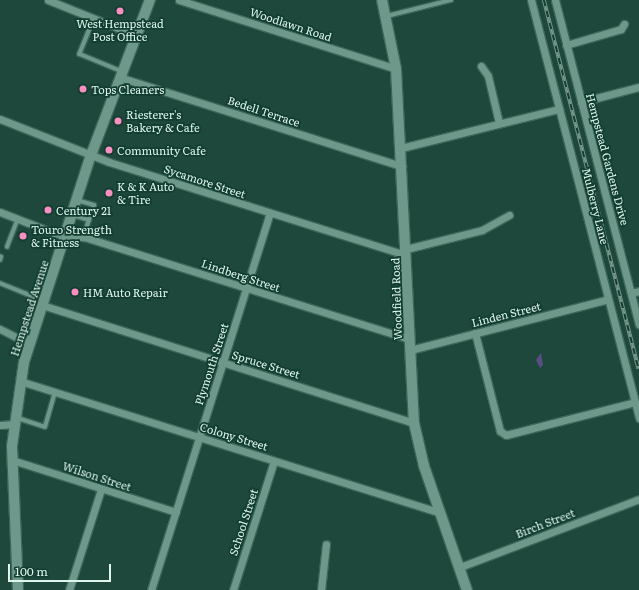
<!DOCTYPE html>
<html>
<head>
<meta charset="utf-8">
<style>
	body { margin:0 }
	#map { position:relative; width:639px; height:590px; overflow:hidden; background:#1e483b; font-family:Literata,serif }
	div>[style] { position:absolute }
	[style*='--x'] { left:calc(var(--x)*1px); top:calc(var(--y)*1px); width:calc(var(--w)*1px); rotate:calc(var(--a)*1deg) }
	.water>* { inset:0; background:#584e83 }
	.roads { filter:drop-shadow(1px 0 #3e665b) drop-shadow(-1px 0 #3e665b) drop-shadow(0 1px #3e665b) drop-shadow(0 -1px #3e665b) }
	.lane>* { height:3.5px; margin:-1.75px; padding:0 1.75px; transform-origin:1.75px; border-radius:1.75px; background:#6e998a }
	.street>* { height:7px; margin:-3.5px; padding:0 3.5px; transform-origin:3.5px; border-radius:3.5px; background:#6e998a }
	.secondary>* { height:10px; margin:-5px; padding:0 5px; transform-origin:5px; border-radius:5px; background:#6e998a }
	.rail>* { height:3.5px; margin-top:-1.75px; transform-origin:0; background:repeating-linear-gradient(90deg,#123d31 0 6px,#76978c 0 12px); box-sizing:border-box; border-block:1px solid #76978c }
	.dots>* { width:11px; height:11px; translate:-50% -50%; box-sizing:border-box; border:2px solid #123d31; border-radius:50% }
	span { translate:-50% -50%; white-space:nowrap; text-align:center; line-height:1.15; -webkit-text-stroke:3.5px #123d31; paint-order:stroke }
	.poi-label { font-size:11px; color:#dff6ed }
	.left { translate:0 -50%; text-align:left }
	.street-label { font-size:11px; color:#dff6ed }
	.scale { position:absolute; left:8px; top:564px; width:103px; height:18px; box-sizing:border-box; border:2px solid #dff6ed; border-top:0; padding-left:5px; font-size:12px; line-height:14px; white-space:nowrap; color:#dff6ed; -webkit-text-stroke:3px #123d31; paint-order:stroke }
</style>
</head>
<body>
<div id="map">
	<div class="water">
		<i style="clip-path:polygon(541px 353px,543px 365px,540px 368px,536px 360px)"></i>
	</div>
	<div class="roads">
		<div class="lane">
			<i style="--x:387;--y:16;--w:66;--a:-14"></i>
			<i style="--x:94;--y:19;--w:38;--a:112"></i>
			<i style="--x:80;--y:54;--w:44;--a:22.5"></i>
			<i style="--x:77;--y:200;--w:18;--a:16"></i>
			<i style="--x:94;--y:205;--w:34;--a:107"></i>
			<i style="--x:73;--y:215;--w:17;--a:17"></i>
			<i style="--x:7;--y:247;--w:30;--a:-69"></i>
			<i style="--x:0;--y:260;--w:3;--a:-72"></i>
			<i style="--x:0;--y:283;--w:45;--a:22"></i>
			<i style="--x:18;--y:418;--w:28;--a:18"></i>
			<i style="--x:45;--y:427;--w:36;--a:-74"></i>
		</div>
		<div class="street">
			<i style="--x:48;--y:0;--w:94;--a:21.9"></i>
			<i style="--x:179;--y:0;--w:228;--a:17.6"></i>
			<i style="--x:531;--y:0;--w:432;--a:75.5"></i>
			<i style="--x:555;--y:0;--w:335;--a:75.5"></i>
			<i style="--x:566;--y:45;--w:57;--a:-16.2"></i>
			<i style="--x:621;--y:29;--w:6;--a:-59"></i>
			<i style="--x:481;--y:66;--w:12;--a:55"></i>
			<i style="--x:488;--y:76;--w:48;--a:76.8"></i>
			<i style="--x:119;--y:77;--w:297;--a:17.5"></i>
			<i style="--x:581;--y:102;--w:60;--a:-14.5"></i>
			<i style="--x:0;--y:119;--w:117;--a:21.5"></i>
			<i style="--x:109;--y:162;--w:311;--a:17.4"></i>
			<i style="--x:401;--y:148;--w:163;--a:-13.9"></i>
			<i style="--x:0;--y:212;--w:58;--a:21.3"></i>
			<i style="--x:54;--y:233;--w:30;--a:8"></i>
			<i style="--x:84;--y:237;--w:341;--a:17.4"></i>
			<i style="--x:406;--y:249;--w:78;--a:-14"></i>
			<i style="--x:482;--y:230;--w:31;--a:-29"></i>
			<i style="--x:631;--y:293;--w:8;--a:-14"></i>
			<i style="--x:42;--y:305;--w:390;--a:17.6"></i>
			<i style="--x:0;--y:329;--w:33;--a:27"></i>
			<i style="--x:475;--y:333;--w:101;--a:75.7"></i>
			<i style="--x:500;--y:431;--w:7;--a:34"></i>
			<i style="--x:506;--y:435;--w:133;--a:-14.3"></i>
			<i style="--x:410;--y:350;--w:204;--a:-14.4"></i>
			<i style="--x:20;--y:381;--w:441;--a:17.4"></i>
			<i style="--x:0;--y:425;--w:15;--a:-4"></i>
			<i style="--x:12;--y:460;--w:172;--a:17.6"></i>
			<i style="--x:460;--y:567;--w:191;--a:-20.8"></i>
			<i style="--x:69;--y:590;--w:106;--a:-72.4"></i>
			<i style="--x:151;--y:590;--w:395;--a:-72.5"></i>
			<i style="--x:233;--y:590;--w:135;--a:-72.4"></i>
			<i style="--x:321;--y:590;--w:46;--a:-83.8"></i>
		</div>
		<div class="secondary">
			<i style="--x:382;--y:0;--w:70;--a:78.5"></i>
			<i style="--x:396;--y:69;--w:354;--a:87.1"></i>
			<i style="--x:414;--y:423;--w:44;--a:76.9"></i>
			<i style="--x:424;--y:466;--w:131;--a:70.9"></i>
			<i style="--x:18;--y:590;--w:144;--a:-92.4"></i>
			<i style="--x:12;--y:446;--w:85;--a:-81.9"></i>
			<i style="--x:24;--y:362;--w:218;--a:-72.1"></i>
			<i style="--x:91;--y:155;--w:166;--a:-69.2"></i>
		</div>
	</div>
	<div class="rail">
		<i style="--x:544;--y:0;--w:381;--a:75.6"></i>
	</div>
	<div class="dots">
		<i style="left:120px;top:11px;background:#fc8fc2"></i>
		<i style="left:83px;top:89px;background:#fc8fc2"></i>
		<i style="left:118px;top:121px;background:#fc8fc2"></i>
		<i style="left:109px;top:150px;background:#fc8fc2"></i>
		<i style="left:109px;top:193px;background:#fc8fc2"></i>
		<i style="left:48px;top:210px;background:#fc8fc2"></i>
		<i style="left:23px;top:236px;background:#fc8fc2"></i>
		<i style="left:75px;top:292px;background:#fc8fc2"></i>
	</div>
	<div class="poi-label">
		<span style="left:120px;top:30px">West Hempstead<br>Post Office</span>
		<span class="left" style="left:91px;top:89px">Tops Cleaners</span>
		<span class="left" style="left:126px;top:121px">Riesterer's<br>Bakery &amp; Cafe</span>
		<span class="left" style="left:117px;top:150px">Community Cafe</span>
		<span class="left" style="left:117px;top:193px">K &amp; K Auto<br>&amp; Tire</span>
		<span class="left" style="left:56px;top:210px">Century 21</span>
		<span class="left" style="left:31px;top:236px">Touro Strength<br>&amp; Fitness</span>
		<span class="left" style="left:83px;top:292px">HM Auto Repair</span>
	</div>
	<div class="street-label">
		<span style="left:291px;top:24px;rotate:18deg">Woodlawn Road</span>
		<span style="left:264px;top:111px;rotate:18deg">Bedell Terrace</span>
		<span style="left:608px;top:159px;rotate:75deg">Hempstead Gardens Drive</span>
		<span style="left:205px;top:181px;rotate:18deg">Sycamore Street</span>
		<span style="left:596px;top:206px;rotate:76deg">Mulberry Lane</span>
		<span style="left:241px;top:275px;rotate:18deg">Lindberg Street</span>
		<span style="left:396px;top:299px;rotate:-92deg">Woodfield Road</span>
		<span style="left:29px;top:308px;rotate:-72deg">Hempstead Avenue</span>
		<span style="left:506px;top:314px;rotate:-14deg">Linden Street</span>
		<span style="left:211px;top:364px;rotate:-72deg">Plymouth Street</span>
		<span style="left:266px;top:364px;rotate:17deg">Spruce Street</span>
		<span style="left:234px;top:436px;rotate:17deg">Colony Street</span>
		<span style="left:97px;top:476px;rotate:18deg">Wilson Street</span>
		<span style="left:243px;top:522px;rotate:-72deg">School Street</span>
		<span style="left:545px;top:523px;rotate:-21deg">Birch Street</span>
	</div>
	<div class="scale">100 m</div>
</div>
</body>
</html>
